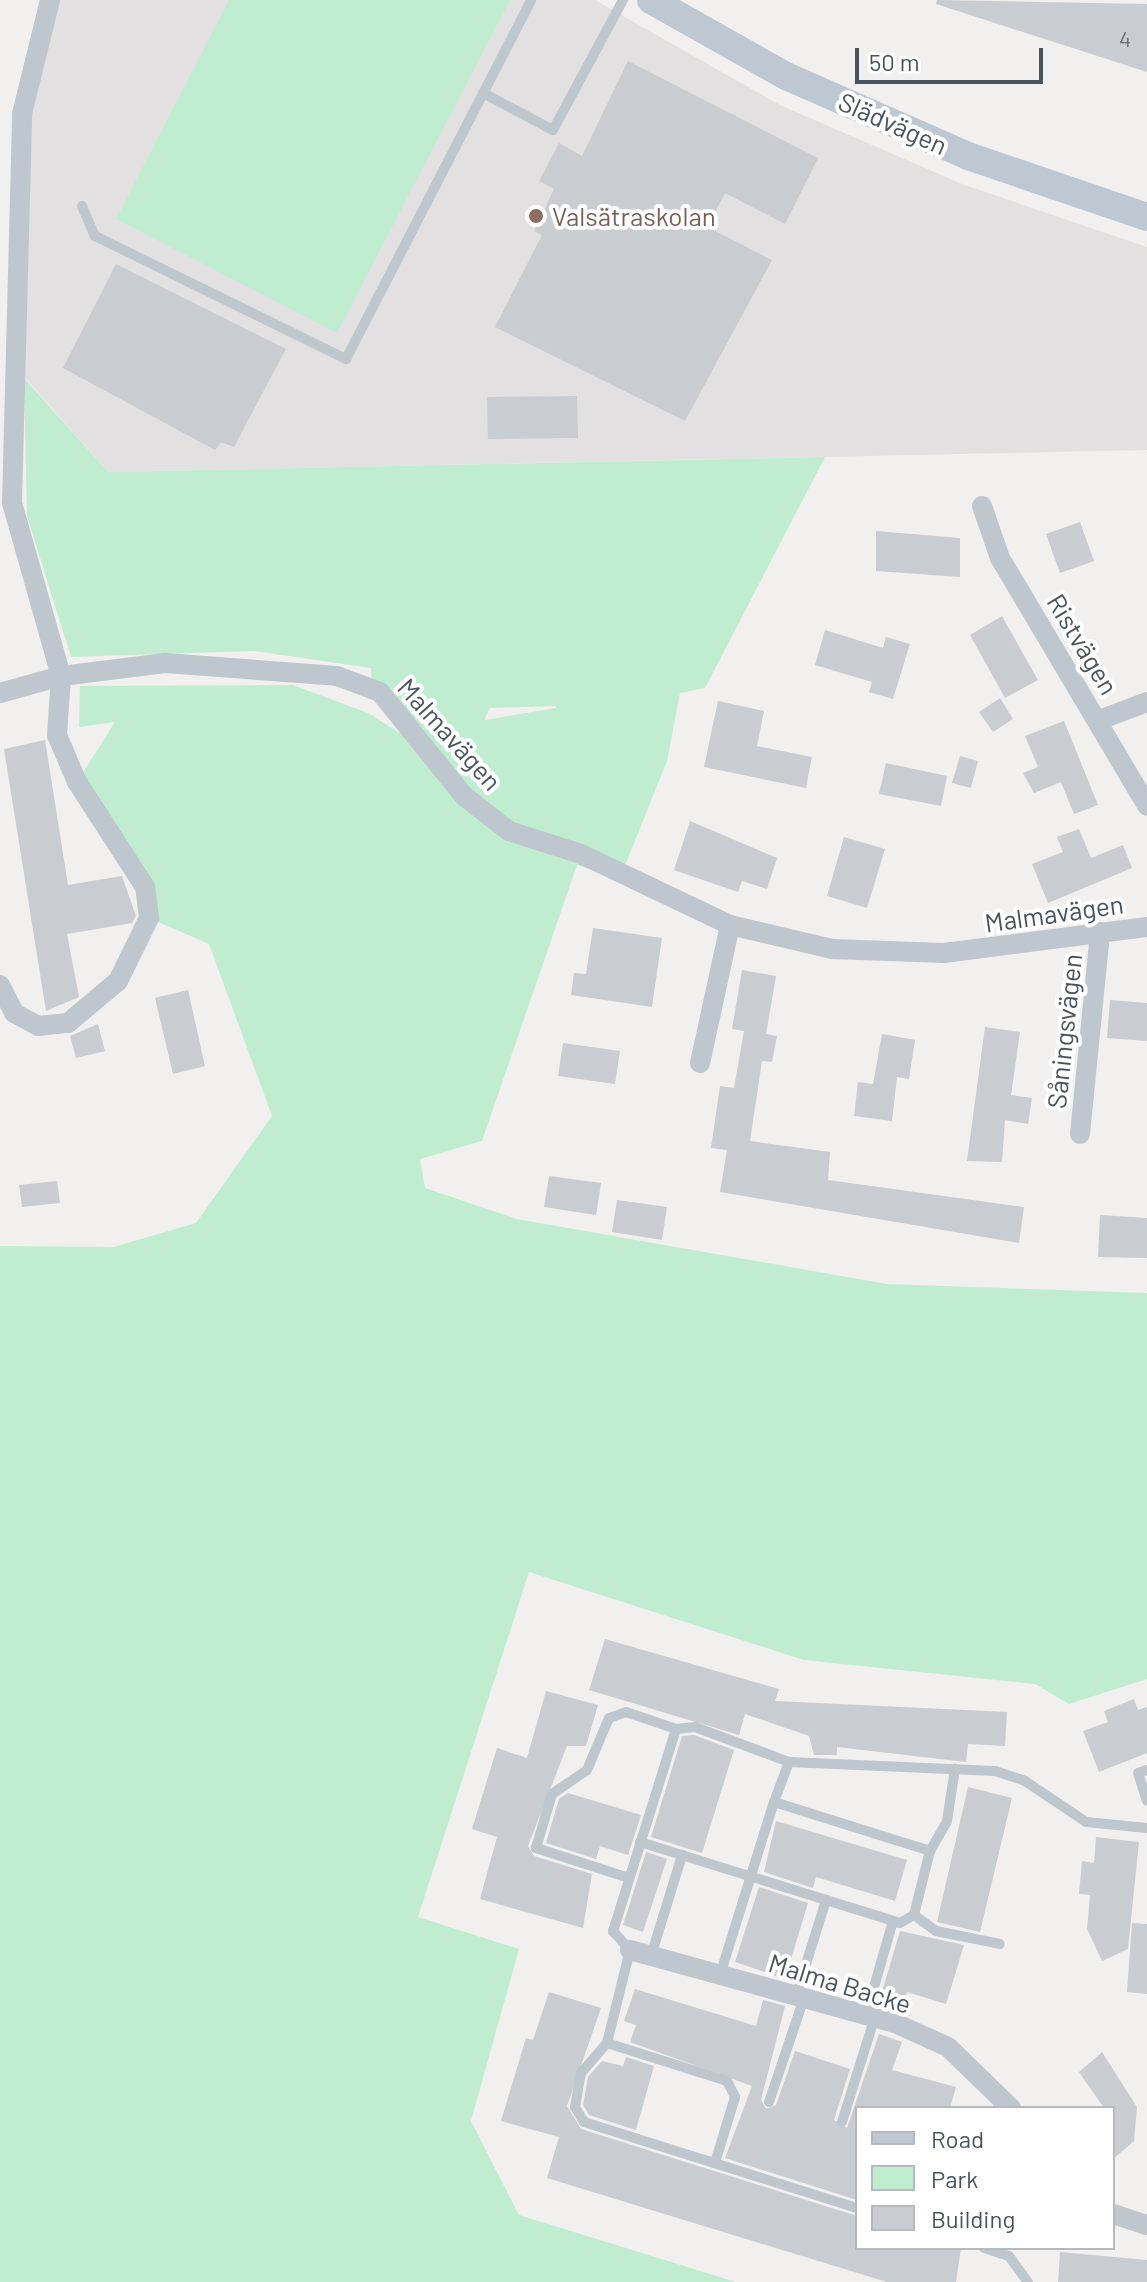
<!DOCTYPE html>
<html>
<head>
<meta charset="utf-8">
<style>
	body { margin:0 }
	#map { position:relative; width:1147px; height:2282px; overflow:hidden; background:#f2efef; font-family:Barlow,sans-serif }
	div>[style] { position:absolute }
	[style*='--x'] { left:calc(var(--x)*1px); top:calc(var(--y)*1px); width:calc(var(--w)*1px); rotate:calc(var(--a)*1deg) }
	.education>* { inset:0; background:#e3e0e1 }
	.green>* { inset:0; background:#c0edd0 }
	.building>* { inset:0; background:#c9ccd1 }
	.lane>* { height:10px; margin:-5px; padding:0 5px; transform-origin:5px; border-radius:5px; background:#bec7cd }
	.street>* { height:20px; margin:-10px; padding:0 10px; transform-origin:10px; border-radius:10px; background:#bec7cd }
	.secondary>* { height:28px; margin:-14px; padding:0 14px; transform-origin:14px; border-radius:14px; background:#bec8d2 }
	.dots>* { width:22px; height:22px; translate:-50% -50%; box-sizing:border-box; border:4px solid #fff; border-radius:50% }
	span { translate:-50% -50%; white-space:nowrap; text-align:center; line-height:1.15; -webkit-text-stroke:8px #fff; paint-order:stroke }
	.number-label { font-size:22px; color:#687179 }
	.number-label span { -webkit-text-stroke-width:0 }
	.street-label { font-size:26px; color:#48535c }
	.education-label { font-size:26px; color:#785e54 }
	.left { translate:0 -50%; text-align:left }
	.legend { position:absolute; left:855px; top:2106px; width:260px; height:144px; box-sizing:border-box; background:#fff; border:2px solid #b6babe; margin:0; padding:10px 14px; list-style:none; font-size:24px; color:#48535c }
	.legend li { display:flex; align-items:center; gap:16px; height:40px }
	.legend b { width:40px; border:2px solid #b6babe }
	.scale { position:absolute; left:855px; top:48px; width:188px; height:36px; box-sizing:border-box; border:4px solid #48535c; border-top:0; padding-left:10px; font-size:24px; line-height:28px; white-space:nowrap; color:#48535c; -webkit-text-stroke:6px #fff; paint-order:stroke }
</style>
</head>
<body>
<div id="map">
	<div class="education">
		<i style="clip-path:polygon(50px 0,595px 0,780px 105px,962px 184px,1147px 247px,1147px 450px,108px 472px,12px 363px,22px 114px)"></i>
	</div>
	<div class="green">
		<i style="clip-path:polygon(229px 0,510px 0,337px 333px,116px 219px)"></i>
		<i style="clip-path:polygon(evenodd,24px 378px,108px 472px,825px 457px,705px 688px,680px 693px,667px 761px,620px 878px,577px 865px,482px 1141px,420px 1159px,425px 1188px,517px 1219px,887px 1284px,1147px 1293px,1147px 1679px,1069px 1704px,1035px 1684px,804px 1660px,529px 1572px,418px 1917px,519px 1949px,471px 2121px,519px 2215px,736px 2282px,0 2282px,0 1246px,114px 1247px,196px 1223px,272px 1116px,209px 944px,149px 918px,145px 887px,77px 782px,115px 722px,79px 727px,80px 686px,293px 685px,368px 713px,422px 747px,373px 690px,371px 668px,254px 651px,71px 657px,27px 516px,24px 378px,556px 706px,556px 708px,485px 720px,489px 708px,556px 706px)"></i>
	</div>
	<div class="building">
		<i style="clip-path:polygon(937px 0,1147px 4px,1147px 72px,936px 4px)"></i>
		<i style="clip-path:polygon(628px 61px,818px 158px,785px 224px,725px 193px,707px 227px,772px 260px,685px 421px,495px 327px,542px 235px,534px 231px,554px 189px,539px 181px,559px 143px,582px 156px)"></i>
		<i style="clip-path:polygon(116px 264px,286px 349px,234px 447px,221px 442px,215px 450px,63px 368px)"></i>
		<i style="clip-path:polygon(577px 396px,578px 438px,488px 439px,487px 397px)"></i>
		<i style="clip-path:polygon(1080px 522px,1094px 561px,1060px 573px,1046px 534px)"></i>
		<i style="clip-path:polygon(876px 531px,960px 538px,960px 577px,876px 571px)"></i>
		<i style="clip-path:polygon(1002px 616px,1038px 680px,1005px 698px,970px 635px)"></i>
		<i style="clip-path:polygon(825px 630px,883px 648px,886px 637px,910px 644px,893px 699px,869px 692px,872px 682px,815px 665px)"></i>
		<i style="clip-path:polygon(1000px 698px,1013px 719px,993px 732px,979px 712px)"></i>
		<i style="clip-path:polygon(718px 701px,764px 711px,757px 746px,812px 757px,806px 788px,704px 767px)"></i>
		<i style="clip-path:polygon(1064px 721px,1098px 805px,1074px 814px,1061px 782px,1034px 793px,1023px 773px,1038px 767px,1025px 736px)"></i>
		<i style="clip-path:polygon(45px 740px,68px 885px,122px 876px,136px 916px,132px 923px,67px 934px,79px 997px,46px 1011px,4px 749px)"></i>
		<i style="clip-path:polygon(960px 756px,978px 761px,971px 788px,952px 783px)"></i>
		<i style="clip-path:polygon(886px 763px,947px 776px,941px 806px,879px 794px)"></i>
		<i style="clip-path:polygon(690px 821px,777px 858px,767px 889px,742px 881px,738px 892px,674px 870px)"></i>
		<i style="clip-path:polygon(1079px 829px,1091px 858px,1123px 845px,1132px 868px,1048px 903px,1032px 864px,1063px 852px,1057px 837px)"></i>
		<i style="clip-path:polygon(844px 837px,885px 849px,867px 908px,827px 896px)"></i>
		<i style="clip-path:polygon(593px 928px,662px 938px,652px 1007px,571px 995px,574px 973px,586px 974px)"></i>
		<i style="clip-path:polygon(742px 970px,776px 976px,766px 1034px,777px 1036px,772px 1062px,762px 1061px,750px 1141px,830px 1152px,828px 1180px,1024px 1207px,1019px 1243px,720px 1192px,727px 1150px,711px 1148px,720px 1086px,734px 1088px,744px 1031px,732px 1029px)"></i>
		<i style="clip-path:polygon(188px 990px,205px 1066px,173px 1074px,155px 998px)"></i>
		<i style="clip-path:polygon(1110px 1000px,1147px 1003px,1147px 1041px,1107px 1038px)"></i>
		<i style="clip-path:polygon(98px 1024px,105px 1051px,76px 1058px,70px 1036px)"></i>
		<i style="clip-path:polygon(985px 1027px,1020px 1032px,1011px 1095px,1032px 1098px,1028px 1124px,1005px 1120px,1002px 1162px,967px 1161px)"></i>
		<i style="clip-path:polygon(882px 1034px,915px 1040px,909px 1079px,897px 1077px,892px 1121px,854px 1116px,858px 1082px,873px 1084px)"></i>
		<i style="clip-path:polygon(563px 1043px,620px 1051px,615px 1084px,558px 1076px)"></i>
		<i style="clip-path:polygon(549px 1176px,601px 1183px,596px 1215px,544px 1207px)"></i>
		<i style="clip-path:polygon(57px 1181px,60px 1203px,22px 1207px,19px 1185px)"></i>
		<i style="clip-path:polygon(617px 1200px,667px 1207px,662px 1240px,612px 1232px)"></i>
		<i style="clip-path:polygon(1100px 1215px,1147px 1218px,1147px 1258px,1098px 1257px)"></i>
		<i style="clip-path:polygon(605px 1639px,779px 1689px,775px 1701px,1007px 1712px,1005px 1746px,968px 1744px,966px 1762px,837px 1747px,837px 1755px,814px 1755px,809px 1736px,745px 1714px,739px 1735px,589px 1690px)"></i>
		<i style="clip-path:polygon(546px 1691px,598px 1705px,586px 1746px,567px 1746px,528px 1846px,534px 1856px,592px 1874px,583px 1928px,480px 1899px,497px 1837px,472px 1829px,497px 1748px,527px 1758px)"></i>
		<i style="clip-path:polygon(1134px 1699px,1138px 1710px,1147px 1707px,1147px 1753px,1099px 1772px,1083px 1731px,1108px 1722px,1104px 1711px)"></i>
		<i style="clip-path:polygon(694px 1735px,734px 1750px,702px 1853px,651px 1837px,682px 1736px)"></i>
		<i style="clip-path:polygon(968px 1787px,1012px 1798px,980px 1932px,937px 1922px)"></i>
		<i style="clip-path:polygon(568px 1793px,641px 1815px,628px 1855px,600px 1846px,596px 1859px,546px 1843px,559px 1799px)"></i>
		<i style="clip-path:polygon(776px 1821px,907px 1860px,895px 1901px,816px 1877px,813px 1888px,764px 1872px)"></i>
		<i style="clip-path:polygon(1096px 1837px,1139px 1842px,1128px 1949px,1102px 1961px,1087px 1929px,1090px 1895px,1079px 1894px,1082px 1861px,1094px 1863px)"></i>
		<i style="clip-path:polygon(646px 1852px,667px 1859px,643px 1932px,623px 1925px)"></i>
		<i style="clip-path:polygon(759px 1887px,808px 1903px,785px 1979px,735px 1962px)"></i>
		<i style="clip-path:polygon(1132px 1923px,1147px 1924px,1147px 1994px,1127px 1992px)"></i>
		<i style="clip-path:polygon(900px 1931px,964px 1945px,946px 2004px,907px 1992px,901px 2011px,878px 2005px)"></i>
		<i style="clip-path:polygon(635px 1989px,756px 2026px,763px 2000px,785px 2006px,761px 2100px,766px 2109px,776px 2105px,795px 2051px,850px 2069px,834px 2120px,847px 2128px,879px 2034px,902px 2042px,892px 2070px,956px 2087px,950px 2108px,857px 2108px,857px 2200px,725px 2158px,752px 2086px,630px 2042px,636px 2025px,624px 2021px)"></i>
		<i style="clip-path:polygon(549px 1992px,601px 2008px,567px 2106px,581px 2129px,857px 2216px,857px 2248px,961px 2248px,956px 2282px,887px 2282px,547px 2178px,559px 2137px,501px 2121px,526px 2038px,533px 2040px)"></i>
		<i style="clip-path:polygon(1102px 2052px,1137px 2107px,1134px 2141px,1113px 2159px,1113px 2108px,1104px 2108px,1079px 2072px)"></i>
		<i style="clip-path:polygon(626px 2057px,654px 2066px,636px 2130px,589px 2115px,583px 2105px,588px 2077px,602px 2061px,623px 2066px)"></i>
		<i style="clip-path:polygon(1060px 2252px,1147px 2260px,1147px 2282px,1058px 2282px)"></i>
	</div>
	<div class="lane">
		<i style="--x:483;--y:93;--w:79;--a:27.9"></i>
		<i style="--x:553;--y:130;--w:148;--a:-61.7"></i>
		<i style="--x:82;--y:206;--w:33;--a:67"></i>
		<i style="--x:95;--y:236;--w:280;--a:26.1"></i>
		<i style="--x:346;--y:359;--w:404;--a:-62.7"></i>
		<i style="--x:676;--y:1729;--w:212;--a:107.3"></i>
		<i style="--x:613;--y:1931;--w:25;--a:48"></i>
		<i style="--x:630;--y:1950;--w:96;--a:103.9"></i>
		<i style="--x:607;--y:2043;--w:40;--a:131"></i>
		<i style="--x:581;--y:2073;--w:35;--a:100"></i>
		<i style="--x:575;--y:2107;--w:17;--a:59"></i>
		<i style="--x:584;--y:2122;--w:286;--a:17.5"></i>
		<i style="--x:1147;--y:1770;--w:9;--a:162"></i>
		<i style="--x:1138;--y:1773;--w:29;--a:72"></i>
		<i style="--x:774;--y:1802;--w:43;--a:-69.4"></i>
		<i style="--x:640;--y:1842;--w:272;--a:17.3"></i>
		<i style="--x:900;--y:1923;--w:16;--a:-30"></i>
		<i style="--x:914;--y:1915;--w:66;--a:-76"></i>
		<i style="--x:930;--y:1851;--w:34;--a:-60"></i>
		<i style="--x:947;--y:1821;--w:53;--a:-81.3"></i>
		<i style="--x:629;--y:1878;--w:98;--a:-162.1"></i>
		<i style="--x:536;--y:1848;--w:56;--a:-73.5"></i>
		<i style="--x:552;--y:1794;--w:42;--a:-34.4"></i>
		<i style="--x:587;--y:1770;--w:56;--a:-67.1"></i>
		<i style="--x:609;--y:1718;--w:18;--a:-19"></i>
		<i style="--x:626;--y:1712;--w:53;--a:18.8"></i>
		<i style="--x:676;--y:1729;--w:19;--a:-6"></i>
		<i style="--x:695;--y:1727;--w:100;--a:20.4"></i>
		<i style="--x:789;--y:1762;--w:206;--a:2.5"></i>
		<i style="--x:995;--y:1771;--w:32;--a:18"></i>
		<i style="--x:1025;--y:1781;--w:73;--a:33.9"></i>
		<i style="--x:1086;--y:1822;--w:61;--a:5.6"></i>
		<i style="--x:914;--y:1915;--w:27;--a:36"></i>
		<i style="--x:936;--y:1931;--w:65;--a:11.5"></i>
		<i style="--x:651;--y:1956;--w:106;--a:-72.9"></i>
		<i style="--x:720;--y:1975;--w:181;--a:-72.7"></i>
		<i style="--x:774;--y:1802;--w:164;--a:17.4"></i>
		<i style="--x:796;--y:1996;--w:101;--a:-72.6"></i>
		<i style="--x:866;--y:2015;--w:98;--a:-74"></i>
		<i style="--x:607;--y:2043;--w:126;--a:17.6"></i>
		<i style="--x:727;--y:2081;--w:18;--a:63"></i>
		<i style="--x:735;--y:2097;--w:69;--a:106.9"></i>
		<i style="--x:769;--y:2102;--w:110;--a:-71.4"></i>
		<i style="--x:842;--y:2122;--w:110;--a:-72.6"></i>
		<i style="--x:984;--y:2248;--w:26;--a:18"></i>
		<i style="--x:1009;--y:2256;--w:32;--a:54"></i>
	</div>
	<div class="street">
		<i style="--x:982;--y:506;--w:55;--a:70.9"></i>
		<i style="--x:1000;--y:558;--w:288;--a:59.3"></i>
		<i style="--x:0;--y:693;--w:63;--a:-15.6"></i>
		<i style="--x:61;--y:676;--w:105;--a:-7.1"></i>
		<i style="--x:165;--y:663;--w:172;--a:4.3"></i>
		<i style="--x:337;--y:676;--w:46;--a:20.4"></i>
		<i style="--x:380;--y:692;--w:134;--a:51.1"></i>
		<i style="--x:464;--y:796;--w:57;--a:37.9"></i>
		<i style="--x:509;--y:831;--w:76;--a:17.7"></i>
		<i style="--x:581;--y:854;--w:165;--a:25.5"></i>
		<i style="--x:730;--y:925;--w:105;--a:13.2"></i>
		<i style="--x:832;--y:949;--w:112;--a:2"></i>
		<i style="--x:944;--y:953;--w:205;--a:-7.3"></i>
		<i style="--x:1099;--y:720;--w:51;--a:-20.6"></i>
		<i style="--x:0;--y:985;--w:31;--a:63"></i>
		<i style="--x:14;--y:1013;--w:27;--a:28"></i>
		<i style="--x:38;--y:1026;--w:30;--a:-6"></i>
		<i style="--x:68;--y:1023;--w:65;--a:-40"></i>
		<i style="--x:118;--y:981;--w:70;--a:-63.8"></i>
		<i style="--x:149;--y:918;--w:31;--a:-97"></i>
		<i style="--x:145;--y:887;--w:125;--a:-122.9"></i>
		<i style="--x:77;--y:782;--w:51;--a:-113.1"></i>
		<i style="--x:57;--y:735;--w:59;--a:-86.1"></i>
		<i style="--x:61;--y:676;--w:180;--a:-105.8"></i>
		<i style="--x:12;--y:503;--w:389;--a:-88.5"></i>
		<i style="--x:22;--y:114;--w:117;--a:-76.2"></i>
		<i style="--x:700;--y:1063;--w:141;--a:-77.7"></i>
		<i style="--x:1080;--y:1134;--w:203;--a:-84.3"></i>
		<i style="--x:630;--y:1950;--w:275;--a:15.4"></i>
		<i style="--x:895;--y:2023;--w:58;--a:24.4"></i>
		<i style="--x:948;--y:2047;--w:88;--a:44.1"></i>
		<i style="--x:1113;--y:2214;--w:36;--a:18"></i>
	</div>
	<div class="secondary">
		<i style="--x:651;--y:0;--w:155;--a:29.4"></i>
		<i style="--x:786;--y:76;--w:199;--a:23.7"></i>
		<i style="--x:968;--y:156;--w:189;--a:18.8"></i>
	</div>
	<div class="dots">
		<i style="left:536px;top:216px;background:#8d6e63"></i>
	</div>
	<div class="number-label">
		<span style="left:1125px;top:39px">4</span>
	</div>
	<div class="street-label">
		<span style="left:893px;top:123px;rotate:24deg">Slädvägen</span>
		<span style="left:1083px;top:644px;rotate:59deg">Ristvägen</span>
		<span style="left:450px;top:734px;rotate:48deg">Malmavägen</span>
		<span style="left:1054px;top:913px;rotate:-8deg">Malmavägen</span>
		<span style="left:1064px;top:1031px;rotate:-84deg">Såningsvägen</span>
		<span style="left:840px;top:1983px;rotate:17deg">Malma Backe</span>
	</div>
	<div class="education-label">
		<span class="left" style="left:552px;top:216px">Valsätraskolan</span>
	</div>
	<ul class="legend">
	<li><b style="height:10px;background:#bec8d2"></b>Road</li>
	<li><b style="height:22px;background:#c0edd0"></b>Park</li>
	<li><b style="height:22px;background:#c9ccd1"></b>Building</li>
	</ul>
	<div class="scale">50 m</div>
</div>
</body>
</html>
